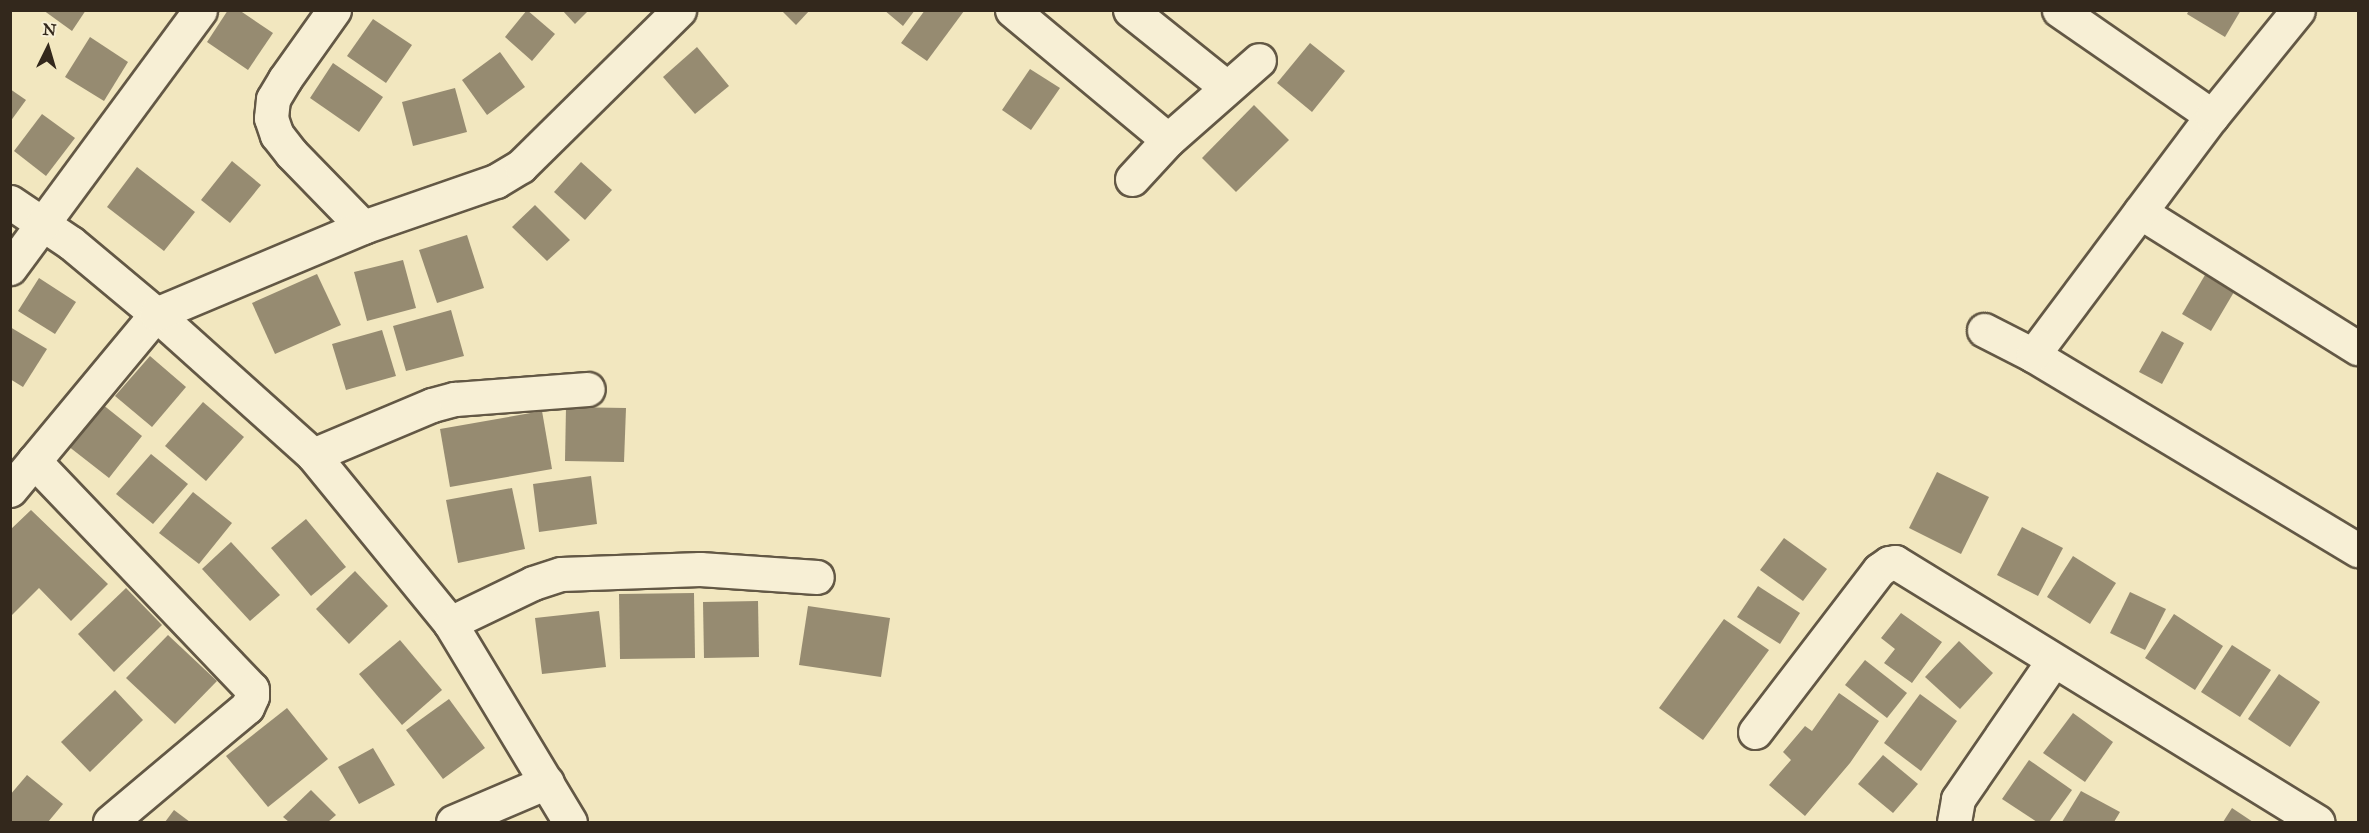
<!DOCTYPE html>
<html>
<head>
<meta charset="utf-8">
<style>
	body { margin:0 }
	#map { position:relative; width:2369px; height:833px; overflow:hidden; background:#f2e7bf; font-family:"IM FELL Great Primer",serif }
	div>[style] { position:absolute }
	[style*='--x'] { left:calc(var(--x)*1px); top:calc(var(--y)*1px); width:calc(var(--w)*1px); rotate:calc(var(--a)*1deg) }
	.building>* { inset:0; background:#968b71 }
	.roads { filter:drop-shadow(2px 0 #635845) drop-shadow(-2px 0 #635845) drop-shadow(0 2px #635845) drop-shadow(0 -2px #635845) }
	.minor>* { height:33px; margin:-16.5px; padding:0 16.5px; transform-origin:16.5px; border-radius:16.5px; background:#f7efd5 }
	span { translate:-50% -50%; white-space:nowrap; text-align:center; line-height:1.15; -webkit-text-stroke:6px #f7efd5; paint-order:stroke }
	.frame { position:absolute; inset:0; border:12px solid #33281c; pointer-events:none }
	.north { position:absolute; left:18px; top:18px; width:60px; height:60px; -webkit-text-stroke:4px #f7efd5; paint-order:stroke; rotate:5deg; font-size:16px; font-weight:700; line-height:24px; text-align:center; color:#33281c }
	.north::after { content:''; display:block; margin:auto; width:21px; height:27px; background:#33281c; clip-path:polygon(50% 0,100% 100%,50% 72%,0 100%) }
</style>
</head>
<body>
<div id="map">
	<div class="building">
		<i style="clip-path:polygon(43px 10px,86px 10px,72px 31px)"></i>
		<i style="clip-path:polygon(228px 10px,239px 10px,273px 33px,248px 70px,207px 42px)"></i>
		<i style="clip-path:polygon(527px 10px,555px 34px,532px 61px,505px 37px)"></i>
		<i style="clip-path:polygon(562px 10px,589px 10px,575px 24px)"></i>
		<i style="clip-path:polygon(781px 10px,810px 10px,796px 25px)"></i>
		<i style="clip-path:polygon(884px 10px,915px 10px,903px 26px)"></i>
		<i style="clip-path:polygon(925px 10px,964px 11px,927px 61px,901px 43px)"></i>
		<i style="clip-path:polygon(2189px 10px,2241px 10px,2225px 37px,2187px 14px)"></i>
		<i style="clip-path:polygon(373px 19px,412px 45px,386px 83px,347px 56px)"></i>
		<i style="clip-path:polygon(90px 37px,128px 62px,104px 101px,65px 77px)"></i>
		<i style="clip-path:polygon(1310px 43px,1345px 71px,1312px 112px,1277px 83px)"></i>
		<i style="clip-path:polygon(697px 47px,729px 86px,695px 114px,663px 77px)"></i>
		<i style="clip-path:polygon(500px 52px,525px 87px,487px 115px,462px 80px)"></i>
		<i style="clip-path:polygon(333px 63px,383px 97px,359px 132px,310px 98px)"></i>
		<i style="clip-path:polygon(1030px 69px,1060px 88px,1031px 130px,1002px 110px)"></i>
		<i style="clip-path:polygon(455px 88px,467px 132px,413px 146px,402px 102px)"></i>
		<i style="clip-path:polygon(10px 89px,26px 100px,10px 122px)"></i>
		<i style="clip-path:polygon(1254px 105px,1289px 140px,1236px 192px,1202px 158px)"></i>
		<i style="clip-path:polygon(42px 114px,75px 138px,46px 176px,14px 151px)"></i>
		<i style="clip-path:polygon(232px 161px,261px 185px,230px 223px,201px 200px)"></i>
		<i style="clip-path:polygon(581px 162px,612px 190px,585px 220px,554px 192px)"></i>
		<i style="clip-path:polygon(137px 167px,195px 212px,164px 251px,107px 207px)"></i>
		<i style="clip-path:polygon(535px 205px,570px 240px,547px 261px,512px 227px)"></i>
		<i style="clip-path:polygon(467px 235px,484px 288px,437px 303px,419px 250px)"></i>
		<i style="clip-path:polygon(403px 260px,416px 308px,367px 321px,354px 272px)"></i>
		<i style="clip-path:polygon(317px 274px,341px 325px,275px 354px,252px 303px)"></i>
		<i style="clip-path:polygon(2205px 275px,2234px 292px,2211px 331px,2182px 314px)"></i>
		<i style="clip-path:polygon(39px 278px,76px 302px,55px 334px,18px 311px)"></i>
		<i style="clip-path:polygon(451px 310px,464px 356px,406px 371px,393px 326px)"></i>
		<i style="clip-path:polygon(10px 327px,47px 349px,23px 387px,10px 379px)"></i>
		<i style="clip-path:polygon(382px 330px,396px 376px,346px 390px,332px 344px)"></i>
		<i style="clip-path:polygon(2162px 331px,2184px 343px,2162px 384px,2139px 372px)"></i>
		<i style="clip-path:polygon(150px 356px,186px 387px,152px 427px,115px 396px)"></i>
		<i style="clip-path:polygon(203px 402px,244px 437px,206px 481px,165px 446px)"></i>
		<i style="clip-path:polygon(102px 404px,142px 436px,109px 478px,68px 446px)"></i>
		<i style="clip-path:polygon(566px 407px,626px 408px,624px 462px,565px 461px)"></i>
		<i style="clip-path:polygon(542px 411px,552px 469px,450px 487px,440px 429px)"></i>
		<i style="clip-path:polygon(151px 454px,188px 484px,153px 524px,116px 494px)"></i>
		<i style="clip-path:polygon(1937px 472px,1989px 497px,1961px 554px,1909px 528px)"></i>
		<i style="clip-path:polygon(591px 476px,597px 524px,539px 532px,533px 484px)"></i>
		<i style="clip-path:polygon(512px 488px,525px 549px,458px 563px,446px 500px)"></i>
		<i style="clip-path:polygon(193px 492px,232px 523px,199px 564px,159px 533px)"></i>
		<i style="clip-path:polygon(31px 510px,108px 584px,71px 621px,39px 588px,10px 617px,10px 530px)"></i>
		<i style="clip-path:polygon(306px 519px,346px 567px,311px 596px,271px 548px)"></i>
		<i style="clip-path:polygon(2022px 527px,2063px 548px,2038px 596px,1997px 575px)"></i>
		<i style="clip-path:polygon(1784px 538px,1827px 569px,1803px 601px,1760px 570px)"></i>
		<i style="clip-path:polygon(231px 542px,280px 595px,250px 621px,202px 569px)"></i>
		<i style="clip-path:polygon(2073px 556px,2116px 583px,2090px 624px,2047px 597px)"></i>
		<i style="clip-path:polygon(355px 571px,388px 606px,349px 644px,316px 609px)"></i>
		<i style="clip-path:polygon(1758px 586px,1800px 613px,1780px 644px,1737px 617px)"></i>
		<i style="clip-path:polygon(126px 588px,162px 625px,114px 672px,78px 634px)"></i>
		<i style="clip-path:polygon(2130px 592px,2166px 609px,2145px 650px,2110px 633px)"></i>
		<i style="clip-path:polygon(694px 593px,695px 658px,620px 659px,619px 594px)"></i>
		<i style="clip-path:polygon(758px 601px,759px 657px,704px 658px,703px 602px)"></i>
		<i style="clip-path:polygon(808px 606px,890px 618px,881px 677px,799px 665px)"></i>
		<i style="clip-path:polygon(599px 611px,606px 667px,542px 674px,535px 618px)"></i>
		<i style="clip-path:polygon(1901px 613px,1942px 642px,1912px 683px,1884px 663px,1895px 649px,1881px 638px)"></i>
		<i style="clip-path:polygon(2174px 614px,2223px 646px,2195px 690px,2145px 658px)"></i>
		<i style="clip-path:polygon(1724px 619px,1769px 650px,1703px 740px,1659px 708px)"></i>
		<i style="clip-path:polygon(168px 635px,217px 681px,175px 724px,126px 678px)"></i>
		<i style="clip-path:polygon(400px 640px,442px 690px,402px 725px,359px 674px)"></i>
		<i style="clip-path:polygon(1959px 641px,1993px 673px,1960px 709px,1925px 677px)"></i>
		<i style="clip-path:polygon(2232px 645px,2271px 670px,2240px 717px,2201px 692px)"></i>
		<i style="clip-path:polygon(1865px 660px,1907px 693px,1887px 718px,1845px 685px)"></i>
		<i style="clip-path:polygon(2279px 674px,2320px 702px,2290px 747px,2248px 719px)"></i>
		<i style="clip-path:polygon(115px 690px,143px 720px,90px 772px,61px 742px)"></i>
		<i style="clip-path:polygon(1839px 693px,1879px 721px,1850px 763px,1805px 816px,1769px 785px,1791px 760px,1783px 752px,1805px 726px,1812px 731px)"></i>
		<i style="clip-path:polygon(1920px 694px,1957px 721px,1921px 771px,1884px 743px)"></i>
		<i style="clip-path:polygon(449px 699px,485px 748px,443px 779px,406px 730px)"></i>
		<i style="clip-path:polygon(287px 708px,328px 759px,268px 807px,226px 756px)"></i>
		<i style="clip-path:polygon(2073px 713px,2113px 742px,2085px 782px,2043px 753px)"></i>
		<i style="clip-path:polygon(373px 748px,395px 785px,359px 804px,338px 767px)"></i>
		<i style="clip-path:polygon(1883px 755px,1918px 784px,1893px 813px,1858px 784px)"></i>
		<i style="clip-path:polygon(2029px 760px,2072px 790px,2049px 822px,2037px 822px,2002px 799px)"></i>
		<i style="clip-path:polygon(27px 775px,63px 804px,48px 822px,10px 822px,10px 795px)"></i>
		<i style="clip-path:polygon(311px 790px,336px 815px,328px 822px,289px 822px,283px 817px)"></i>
		<i style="clip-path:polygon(2081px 791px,2120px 812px,2114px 822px,2062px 822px)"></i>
		<i style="clip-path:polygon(2232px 808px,2253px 822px,2223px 822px)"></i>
		<i style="clip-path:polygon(174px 810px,190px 822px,165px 822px)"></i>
	</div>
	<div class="roads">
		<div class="minor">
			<i style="--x:334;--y:10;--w:85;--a:125.4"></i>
			<i style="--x:285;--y:79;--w:23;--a:121"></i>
			<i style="--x:273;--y:99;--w:19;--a:96"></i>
			<i style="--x:271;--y:118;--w:18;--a:71"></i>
			<i style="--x:277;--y:135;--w:23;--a:52"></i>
			<i style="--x:291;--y:153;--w:103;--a:45.8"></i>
			<i style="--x:1012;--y:10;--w:203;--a:39.8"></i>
			<i style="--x:1130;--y:10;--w:123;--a:38.7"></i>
			<i style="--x:2059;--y:10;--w:186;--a:34.7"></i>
			<i style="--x:1132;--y:179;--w:53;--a:-47.3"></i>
			<i style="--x:1168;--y:140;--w:121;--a:-41.3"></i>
			<i style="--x:10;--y:202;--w:73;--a:33.9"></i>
			<i style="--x:71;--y:243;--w:111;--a:39.9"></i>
			<i style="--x:156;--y:314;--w:211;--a:41.9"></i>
			<i style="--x:313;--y:455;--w:217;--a:50.8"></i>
			<i style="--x:450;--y:623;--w:232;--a:58.9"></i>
			<i style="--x:2140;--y:212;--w:257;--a:32"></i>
			<i style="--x:10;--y:268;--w:320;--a:-53.6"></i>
			<i style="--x:1984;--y:330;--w:55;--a:27"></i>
			<i style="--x:2033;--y:355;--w:379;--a:31"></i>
			<i style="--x:2033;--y:355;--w:299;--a:-53.2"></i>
			<i style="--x:2212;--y:116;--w:136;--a:-50.9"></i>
			<i style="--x:313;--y:455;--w:129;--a:-22.8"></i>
			<i style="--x:432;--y:405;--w:24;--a:-15"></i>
			<i style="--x:455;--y:399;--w:133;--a:-4.3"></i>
			<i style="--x:34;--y:461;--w:315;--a:46.3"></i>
			<i style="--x:252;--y:689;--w:7;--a:90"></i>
			<i style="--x:252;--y:696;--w:12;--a:114"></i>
			<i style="--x:247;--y:707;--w:179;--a:140"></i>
			<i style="--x:10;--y:490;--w:229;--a:-50.3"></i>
			<i style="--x:156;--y:314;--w:225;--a:-22.8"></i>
			<i style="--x:363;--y:227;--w:141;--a:-19.1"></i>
			<i style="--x:496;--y:181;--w:29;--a:-31"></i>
			<i style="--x:521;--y:166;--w:222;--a:-44.6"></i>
			<i style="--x:450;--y:623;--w:92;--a:-25.7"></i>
			<i style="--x:533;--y:583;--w:29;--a:-18"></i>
			<i style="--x:561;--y:574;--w:139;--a:-2.1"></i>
			<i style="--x:700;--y:569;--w:117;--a:3.9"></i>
			<i style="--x:1755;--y:732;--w:204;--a:-52.6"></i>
			<i style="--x:1879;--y:570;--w:12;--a:-35"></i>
			<i style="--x:1889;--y:563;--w:6;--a:-9"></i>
			<i style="--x:1895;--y:562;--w:496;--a:31.6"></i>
			<i style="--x:453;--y:822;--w:102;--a:-23.1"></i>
			<i style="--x:1954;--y:822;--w:23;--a:-80"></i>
			<i style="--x:1958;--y:799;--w:168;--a:-55.5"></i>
		</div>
	</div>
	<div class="frame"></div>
	<div class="north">N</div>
</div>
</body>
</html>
